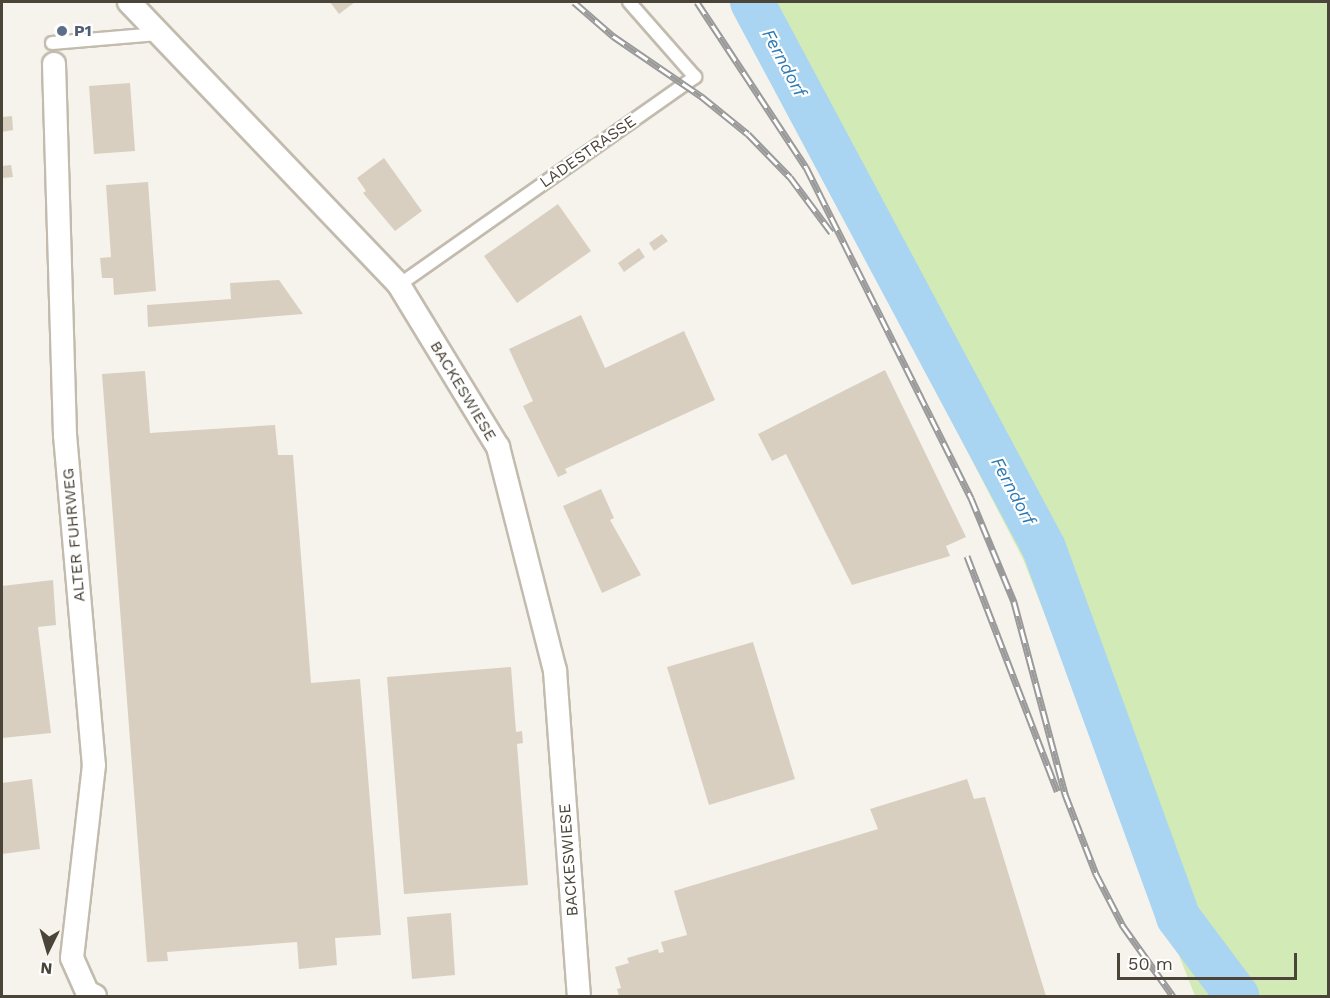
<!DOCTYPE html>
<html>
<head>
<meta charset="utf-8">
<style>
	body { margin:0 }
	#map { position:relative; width:1330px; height:998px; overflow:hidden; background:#f6f3ec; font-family:"Work Sans",sans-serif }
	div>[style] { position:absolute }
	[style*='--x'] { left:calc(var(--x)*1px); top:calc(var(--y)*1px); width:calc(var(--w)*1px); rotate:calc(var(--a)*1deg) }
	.green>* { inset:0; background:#d2eab5 }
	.river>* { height:44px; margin:-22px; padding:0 22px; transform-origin:22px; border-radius:22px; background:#a9d4f2 }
	.building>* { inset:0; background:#d8cfc1 }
	.roads { filter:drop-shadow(2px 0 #c2bbae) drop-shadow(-2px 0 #c2bbae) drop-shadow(0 2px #c2bbae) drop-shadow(0 -2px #c2bbae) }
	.lane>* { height:12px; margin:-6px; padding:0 6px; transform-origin:6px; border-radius:6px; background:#fff }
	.street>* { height:22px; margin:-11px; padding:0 11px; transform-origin:11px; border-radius:11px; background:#fff }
	.rail>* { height:7px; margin-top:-3.5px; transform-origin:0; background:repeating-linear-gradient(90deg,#fff 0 14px,#9a9a9a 0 28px); box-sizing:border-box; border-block:2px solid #9a9a9a }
	.dots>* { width:16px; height:16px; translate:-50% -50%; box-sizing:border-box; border:3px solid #fff; border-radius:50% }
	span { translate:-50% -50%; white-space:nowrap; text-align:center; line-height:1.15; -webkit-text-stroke:4.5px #fff; paint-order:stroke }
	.service-label { font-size:16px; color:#4e5e75; font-weight:700 }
	.left { translate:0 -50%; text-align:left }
	.street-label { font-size:16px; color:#4b4439 }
	.water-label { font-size:18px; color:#2e7ab2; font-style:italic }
	.frame { position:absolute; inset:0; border:3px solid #4b4439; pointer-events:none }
	.north { position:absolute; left:18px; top:920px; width:60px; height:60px; -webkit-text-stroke:4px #fff; paint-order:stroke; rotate:185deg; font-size:16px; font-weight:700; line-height:24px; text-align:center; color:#4b4439 }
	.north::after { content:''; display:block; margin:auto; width:21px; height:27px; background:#4b4439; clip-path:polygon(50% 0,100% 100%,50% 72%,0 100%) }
	.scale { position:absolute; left:1117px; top:953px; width:180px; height:27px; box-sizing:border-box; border:3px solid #4b4439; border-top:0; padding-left:8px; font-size:18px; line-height:21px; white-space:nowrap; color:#4b4439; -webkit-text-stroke:4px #fff; paint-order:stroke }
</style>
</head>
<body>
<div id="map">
	<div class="green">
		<i style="clip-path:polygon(735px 2px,1328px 2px,1328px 996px,1195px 996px,1023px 559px)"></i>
	</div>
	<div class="river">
		<i style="--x:752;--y:2;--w:619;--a:61.86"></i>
		<i style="--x:1044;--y:548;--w:393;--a:70"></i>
		<i style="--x:1178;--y:917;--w:99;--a:53.2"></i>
	</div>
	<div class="building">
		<i style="clip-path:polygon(330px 2px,355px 2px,339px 14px)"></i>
		<i style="clip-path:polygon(130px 83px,135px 151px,94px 154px,89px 86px)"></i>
		<i style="clip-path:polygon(12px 116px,13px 130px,2px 132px,2px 117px)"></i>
		<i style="clip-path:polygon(384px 158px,422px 211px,395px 231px,363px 193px,366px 191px,357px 178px)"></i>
		<i style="clip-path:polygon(11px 165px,13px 177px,2px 178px,2px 166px)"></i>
		<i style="clip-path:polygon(148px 182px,156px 291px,114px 295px,113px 278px,102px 278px,100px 258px,111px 257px,106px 185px)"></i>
		<i style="clip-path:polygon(558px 204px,591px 251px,517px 303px,484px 256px)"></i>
		<i style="clip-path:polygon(662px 234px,668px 241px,654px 251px,649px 243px)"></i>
		<i style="clip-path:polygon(639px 248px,645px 257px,624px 272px,618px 263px)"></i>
		<i style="clip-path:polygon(279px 280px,303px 314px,148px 327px,147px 305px,231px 299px,230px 283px)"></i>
		<i style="clip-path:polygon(581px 315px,605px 368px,684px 331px,715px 400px,565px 469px,567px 473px,558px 477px,523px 406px,533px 401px,509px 349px)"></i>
		<i style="clip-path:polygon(885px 370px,966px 537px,946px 546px,950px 556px,852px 585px,786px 454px,772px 461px,758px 434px)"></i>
		<i style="clip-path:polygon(145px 371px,150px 433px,275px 425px,278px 455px,293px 455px,311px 683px,360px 679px,381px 935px,335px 938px,337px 965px,299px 969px,297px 942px,167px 952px,168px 961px,147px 962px,102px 374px)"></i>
		<i style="clip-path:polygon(601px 489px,614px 518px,610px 520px,641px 575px,602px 593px,563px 506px)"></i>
		<i style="clip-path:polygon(53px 580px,56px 625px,38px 627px,51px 733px,2px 738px,2px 586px)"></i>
		<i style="clip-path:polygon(753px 642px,795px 779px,709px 805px,667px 667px)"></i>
		<i style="clip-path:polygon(511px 667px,516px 732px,522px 731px,523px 743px,517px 744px,528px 885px,404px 894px,387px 677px)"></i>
		<i style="clip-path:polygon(32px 779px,40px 849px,2px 854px,2px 783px)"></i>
		<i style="clip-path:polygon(967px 779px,974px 799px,985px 797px,1046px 996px,619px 996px,617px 989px,621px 988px,615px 967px,629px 963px,627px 958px,658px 949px,659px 953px,664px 952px,661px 942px,687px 935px,674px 891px,878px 829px,870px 809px)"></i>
		<i style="clip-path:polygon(451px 913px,455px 975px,412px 979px,407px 917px)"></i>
	</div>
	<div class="roads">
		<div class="lane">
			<i style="--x:52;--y:43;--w:106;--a:-4.9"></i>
			<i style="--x:399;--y:285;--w:362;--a:-35.1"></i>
			<i style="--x:695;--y:77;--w:100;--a:-131.3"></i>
		</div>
		<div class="street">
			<i style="--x:129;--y:2;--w:391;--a:46.3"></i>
			<i style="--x:399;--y:285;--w:190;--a:58.6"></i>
			<i style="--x:498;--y:447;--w:231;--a:75.7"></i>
			<i style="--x:555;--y:671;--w:326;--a:85.8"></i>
			<i style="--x:54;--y:64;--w:371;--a:88.3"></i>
			<i style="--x:65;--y:435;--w:331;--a:85"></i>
			<i style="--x:94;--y:765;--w:194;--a:96.5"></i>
			<i style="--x:72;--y:958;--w:37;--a:66"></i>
			<i style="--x:87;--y:992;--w:9;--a:27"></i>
		</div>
	</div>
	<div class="rail">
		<i style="--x:574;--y:2;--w:52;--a:41.1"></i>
		<i style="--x:613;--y:36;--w:107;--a:34.3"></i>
		<i style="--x:701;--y:96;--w:60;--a:39"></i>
		<i style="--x:748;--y:134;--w:60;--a:45.7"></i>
		<i style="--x:790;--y:177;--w:69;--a:53.3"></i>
		<i style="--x:697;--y:2;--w:198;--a:56.6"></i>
		<i style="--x:806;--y:167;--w:370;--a:63.5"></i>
		<i style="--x:971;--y:498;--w:113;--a:67.5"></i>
		<i style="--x:1014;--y:602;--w:199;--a:75.1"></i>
		<i style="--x:1065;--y:794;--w:86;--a:68.8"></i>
		<i style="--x:1096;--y:874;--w:59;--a:62.6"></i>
		<i style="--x:1123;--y:926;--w:86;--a:54.5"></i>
		<i style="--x:967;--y:556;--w:252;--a:69"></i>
	</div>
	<div class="dots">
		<i style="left:62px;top:31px;background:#5c6f8a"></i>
	</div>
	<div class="service-label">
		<span class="left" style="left:74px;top:31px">P1</span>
	</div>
	<div class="street-label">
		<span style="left:588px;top:152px;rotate:-35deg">LADESTRASSE</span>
		<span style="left:463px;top:391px;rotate:59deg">BACKESWIESE</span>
		<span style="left:74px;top:535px;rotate:-95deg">ALTER FUHRWEG</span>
		<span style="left:569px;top:860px;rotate:-94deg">BACKESWIESE</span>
	</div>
	<div class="water-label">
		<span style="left:784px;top:63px;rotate:62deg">Ferndorf</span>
		<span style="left:1013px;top:491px;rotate:62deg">Ferndorf</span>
	</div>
	<div class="frame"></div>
	<div class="north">N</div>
	<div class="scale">50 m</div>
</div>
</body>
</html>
